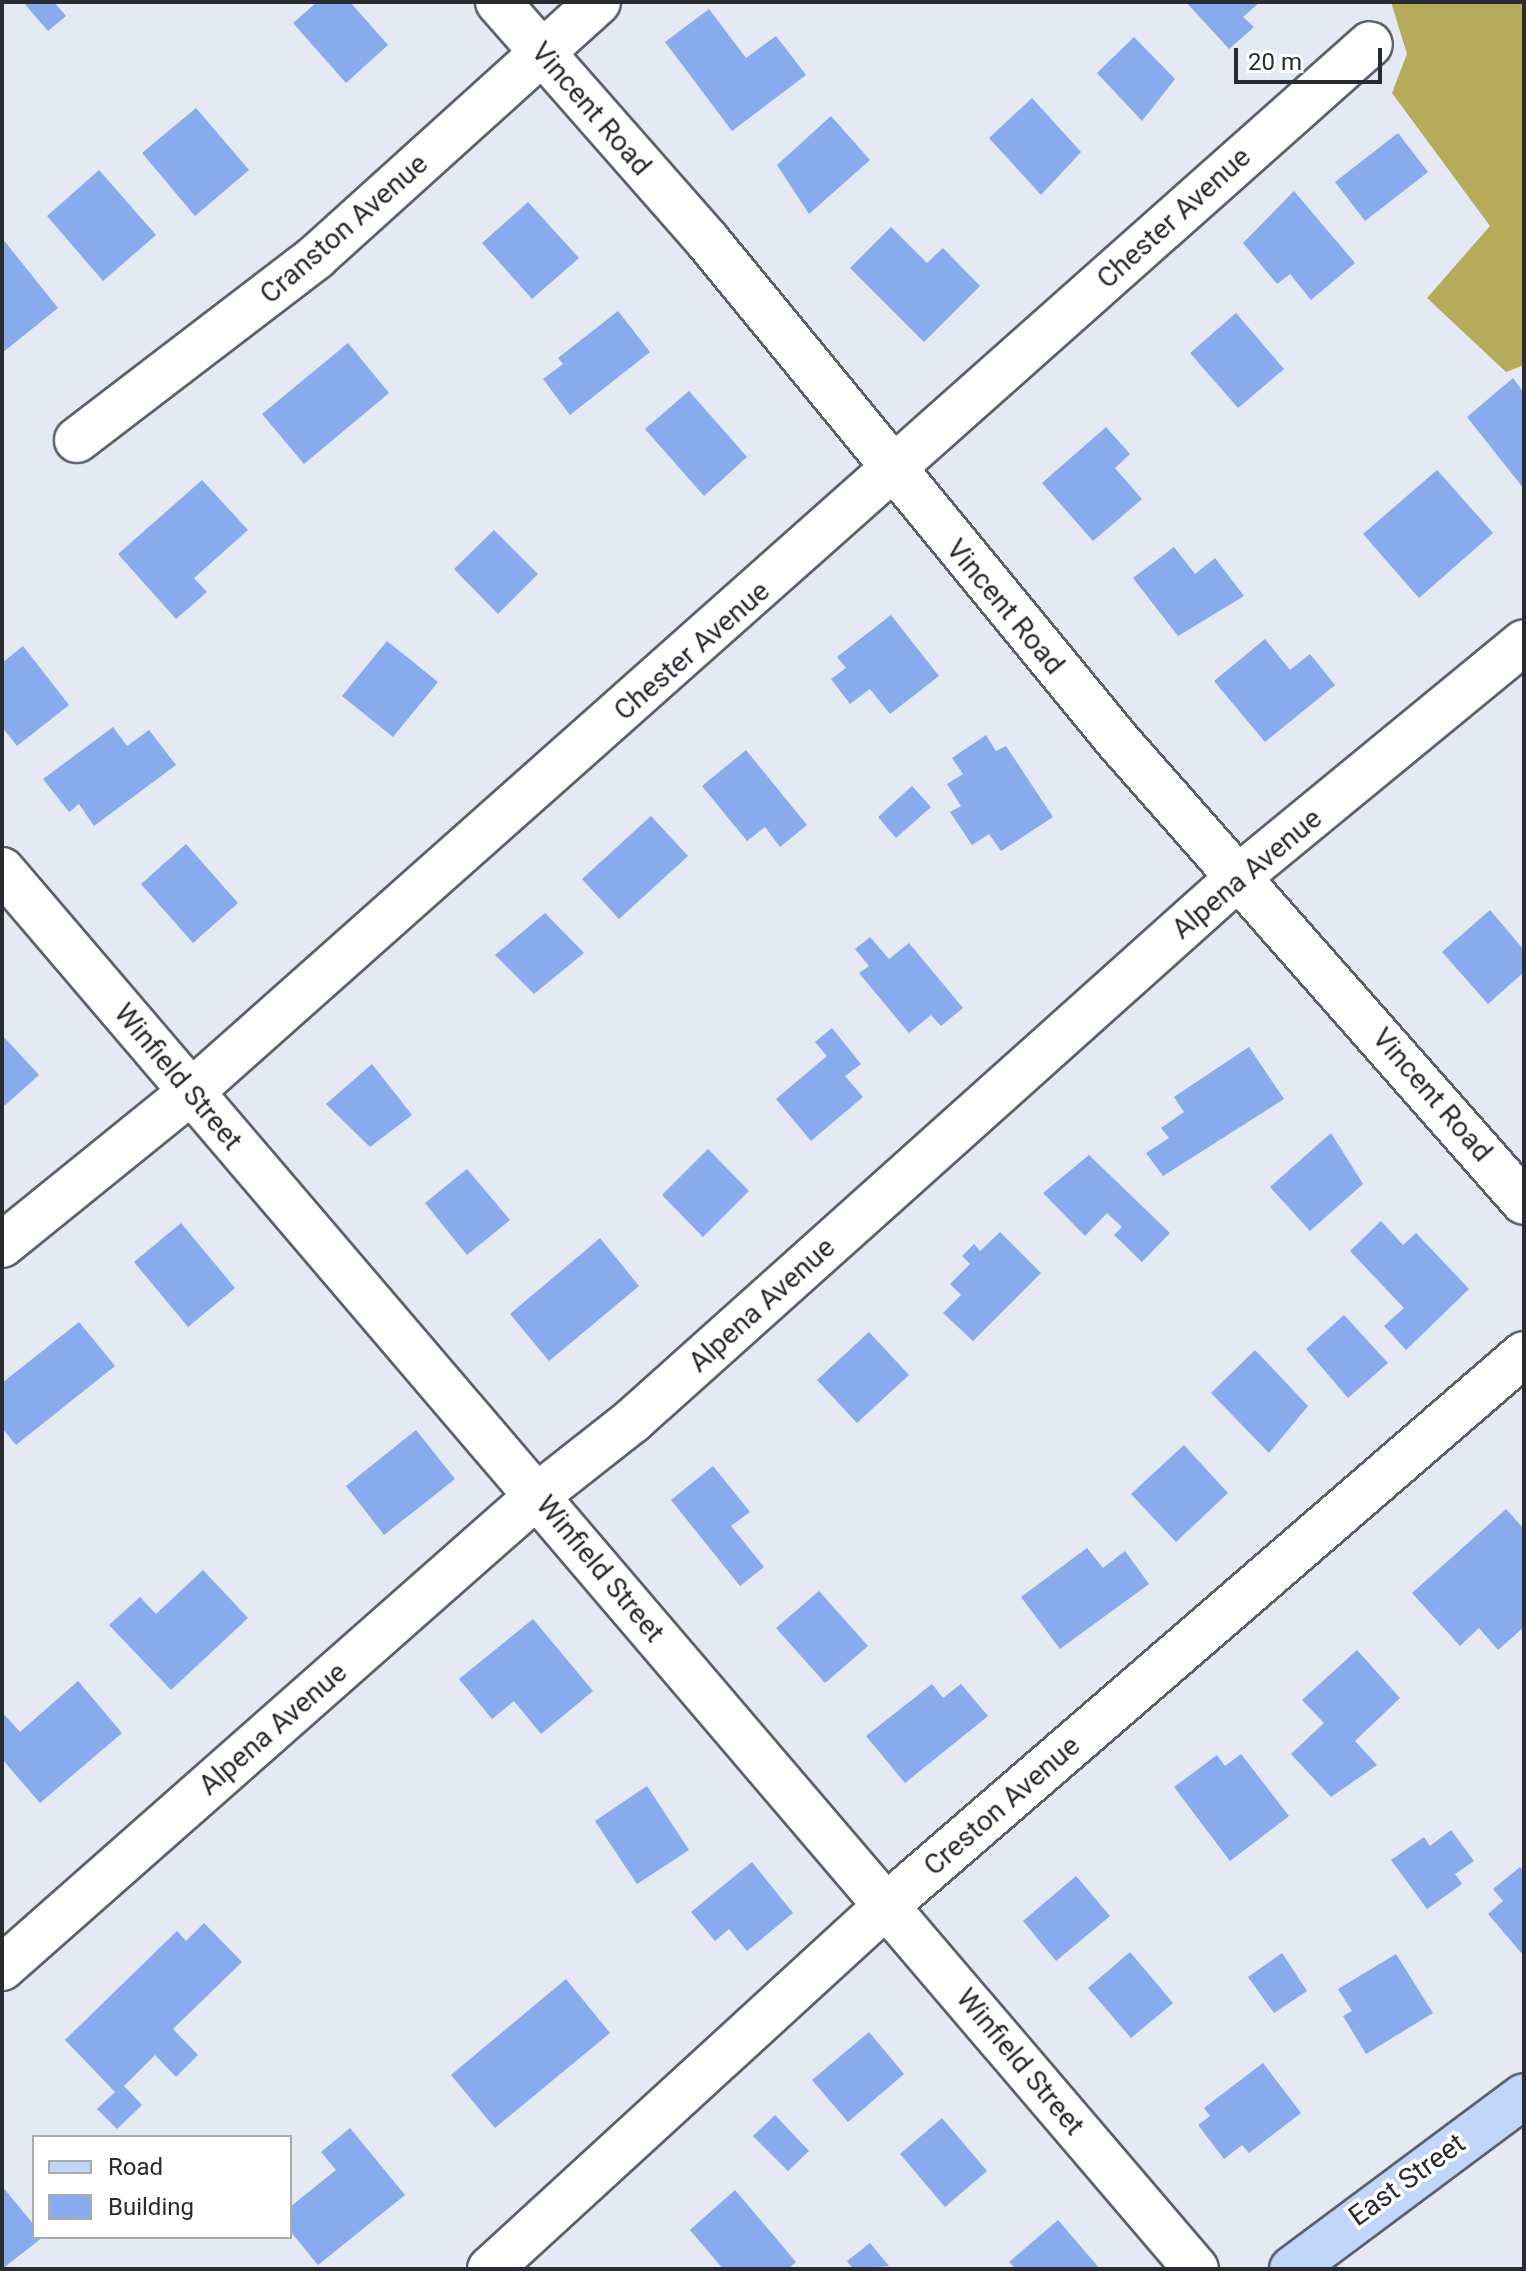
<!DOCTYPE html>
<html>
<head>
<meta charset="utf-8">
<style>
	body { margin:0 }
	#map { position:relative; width:1526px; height:2271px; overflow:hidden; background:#e4e9f4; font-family:Roboto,sans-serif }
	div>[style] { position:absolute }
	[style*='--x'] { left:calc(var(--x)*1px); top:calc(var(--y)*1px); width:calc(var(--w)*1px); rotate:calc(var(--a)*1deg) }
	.forest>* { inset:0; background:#b5ab5a }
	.building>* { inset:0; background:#88abed }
	.roads { filter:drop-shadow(2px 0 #5c616a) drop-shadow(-2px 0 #5c616a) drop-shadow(0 2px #5c616a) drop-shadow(0 -2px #5c616a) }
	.minor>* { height:44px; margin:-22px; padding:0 22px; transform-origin:22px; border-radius:22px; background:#fff }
	.major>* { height:44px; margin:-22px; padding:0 22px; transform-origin:22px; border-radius:22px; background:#c2d5fa }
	span { translate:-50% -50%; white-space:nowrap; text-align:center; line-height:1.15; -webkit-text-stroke:7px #fff; paint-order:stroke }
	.street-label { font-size:28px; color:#282b2f }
	.frame { position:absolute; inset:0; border:4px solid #282b2f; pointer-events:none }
	.legend { position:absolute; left:32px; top:2135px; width:260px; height:104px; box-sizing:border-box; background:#fff; border:2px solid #a9aaac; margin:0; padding:10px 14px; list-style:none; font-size:24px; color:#282b2f }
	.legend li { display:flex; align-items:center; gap:16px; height:40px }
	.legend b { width:40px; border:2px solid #a9aaac }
	.scale { position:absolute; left:1234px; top:48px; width:148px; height:36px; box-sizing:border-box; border:4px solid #282b2f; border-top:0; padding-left:10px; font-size:24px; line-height:28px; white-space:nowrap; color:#282b2f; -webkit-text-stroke:6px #fff; paint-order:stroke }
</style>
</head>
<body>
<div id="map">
	<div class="forest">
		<i style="clip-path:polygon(1391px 2px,1524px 2px,1524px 365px,1506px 372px,1427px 298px,1490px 226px,1392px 93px,1407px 54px)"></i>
	</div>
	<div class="building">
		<i style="clip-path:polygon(23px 2px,54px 2px,66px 16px,48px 31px)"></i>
		<i style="clip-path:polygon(317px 2px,350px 2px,388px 45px,346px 83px,293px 23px)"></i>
		<i style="clip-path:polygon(1186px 2px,1260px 2px,1243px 17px,1254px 27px,1229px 49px)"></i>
		<i style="clip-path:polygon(709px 9px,746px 58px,776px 36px,806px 75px,732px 131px,665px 42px)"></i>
		<i style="clip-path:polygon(1134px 37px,1175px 79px,1142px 121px,1097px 73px)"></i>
		<i style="clip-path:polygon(1032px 98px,1081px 152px,1041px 195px,989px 138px)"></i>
		<i style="clip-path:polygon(196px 108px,249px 170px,195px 216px,142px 153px)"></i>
		<i style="clip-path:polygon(831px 116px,870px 160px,809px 214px,777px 165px)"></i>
		<i style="clip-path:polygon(1398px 133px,1428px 172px,1365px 221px,1335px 182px)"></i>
		<i style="clip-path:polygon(99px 170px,156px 235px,103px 281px,47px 216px)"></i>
		<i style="clip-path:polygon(1294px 191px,1355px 263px,1311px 300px,1290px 274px,1277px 284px,1243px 243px)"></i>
		<i style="clip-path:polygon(528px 202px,579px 258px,532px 299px,482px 243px)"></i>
		<i style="clip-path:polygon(891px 227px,927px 263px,943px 248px,980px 286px,924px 342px,850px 268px)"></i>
		<i style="clip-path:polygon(2px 238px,58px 308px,2px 353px)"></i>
		<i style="clip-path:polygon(618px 311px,650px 352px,570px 415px,543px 379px,563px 364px,558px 358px)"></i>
		<i style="clip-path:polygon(1236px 313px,1284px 369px,1238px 408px,1190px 353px)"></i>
		<i style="clip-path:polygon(348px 343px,389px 393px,304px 464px,262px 414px)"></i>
		<i style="clip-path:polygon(1513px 378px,1524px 393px,1524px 489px,1467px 417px)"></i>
		<i style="clip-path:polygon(689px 391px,747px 457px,704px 496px,645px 429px)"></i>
		<i style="clip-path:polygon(1106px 427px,1130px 454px,1115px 468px,1142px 499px,1093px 541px,1042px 483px)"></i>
		<i style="clip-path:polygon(1437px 470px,1493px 533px,1419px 598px,1363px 534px)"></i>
		<i style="clip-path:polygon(202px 480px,248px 530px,194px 578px,207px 592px,176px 619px,118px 554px)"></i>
		<i style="clip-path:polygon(494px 530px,538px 574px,498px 614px,454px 569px)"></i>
		<i style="clip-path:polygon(1174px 547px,1195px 574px,1215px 558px,1244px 596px,1178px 636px,1133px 578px)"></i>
		<i style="clip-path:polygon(891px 615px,939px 676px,890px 714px,870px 689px,850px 704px,831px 679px,846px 668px,837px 657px)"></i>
		<i style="clip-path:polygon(1265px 639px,1290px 670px,1310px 654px,1335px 685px,1265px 742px,1214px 681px)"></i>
		<i style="clip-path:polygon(387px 641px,438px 682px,393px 737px,342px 696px)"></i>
		<i style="clip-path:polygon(23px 646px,69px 705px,17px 746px,2px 727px,2px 663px)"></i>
		<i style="clip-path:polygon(113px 727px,127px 746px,149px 730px,176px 765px,94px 826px,79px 804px,69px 812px,43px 779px)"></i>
		<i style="clip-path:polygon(986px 735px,996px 751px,1006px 746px,1053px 817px,1001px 851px,989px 834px,972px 845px,950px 812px,961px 806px,947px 784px,963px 774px,952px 758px)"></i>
		<i style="clip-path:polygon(746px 750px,807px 825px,780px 847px,765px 827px,747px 841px,702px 786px)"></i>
		<i style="clip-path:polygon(912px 786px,931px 807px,896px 838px,878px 817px)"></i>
		<i style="clip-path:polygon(651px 816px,688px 856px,619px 919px,582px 879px)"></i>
		<i style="clip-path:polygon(186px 844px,238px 903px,193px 943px,141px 884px)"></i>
		<i style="clip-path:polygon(1490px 910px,1524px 950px,1524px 972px,1488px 1004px,1442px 952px)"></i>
		<i style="clip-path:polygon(545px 913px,584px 953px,534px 994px,495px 955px)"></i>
		<i style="clip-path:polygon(870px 937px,889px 959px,909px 943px,963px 1008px,941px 1026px,931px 1015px,909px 1033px,859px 973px,869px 966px,855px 949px)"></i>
		<i style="clip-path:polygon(832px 1028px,861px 1064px,845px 1076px,863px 1097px,811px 1141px,776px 1099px,827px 1056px,815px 1042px)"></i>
		<i style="clip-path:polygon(2px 1035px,39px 1075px,2px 1108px)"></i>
		<i style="clip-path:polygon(1249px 1047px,1284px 1099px,1163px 1176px,1146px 1153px,1169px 1138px,1161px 1128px,1184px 1112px,1174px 1097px)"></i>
		<i style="clip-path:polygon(372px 1064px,412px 1115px,370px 1147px,326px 1104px)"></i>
		<i style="clip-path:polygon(1331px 1133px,1363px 1184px,1310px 1231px,1270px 1187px)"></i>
		<i style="clip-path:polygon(708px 1149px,749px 1191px,703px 1237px,662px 1195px)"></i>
		<i style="clip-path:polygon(1089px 1155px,1170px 1233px,1142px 1262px,1114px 1235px,1122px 1227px,1107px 1213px,1085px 1236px,1043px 1193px)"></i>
		<i style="clip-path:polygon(467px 1169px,510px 1220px,467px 1255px,425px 1203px)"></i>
		<i style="clip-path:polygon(1381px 1221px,1403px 1245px,1416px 1233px,1469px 1289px,1406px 1350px,1384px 1326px,1404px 1308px,1350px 1251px)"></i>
		<i style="clip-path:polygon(181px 1223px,235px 1288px,188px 1327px,134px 1262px)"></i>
		<i style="clip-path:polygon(1000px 1232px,1041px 1273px,973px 1341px,943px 1313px,961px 1295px,950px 1284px,970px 1264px,962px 1256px,974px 1244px,980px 1251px)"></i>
		<i style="clip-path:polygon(600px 1238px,639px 1286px,549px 1361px,510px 1314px)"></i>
		<i style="clip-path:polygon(1344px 1315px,1388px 1363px,1348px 1398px,1306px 1349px)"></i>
		<i style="clip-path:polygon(79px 1322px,115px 1366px,16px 1445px,2px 1428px,2px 1383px)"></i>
		<i style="clip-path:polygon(869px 1332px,909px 1375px,857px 1423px,817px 1380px)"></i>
		<i style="clip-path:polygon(1255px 1350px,1308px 1406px,1269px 1453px,1211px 1393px)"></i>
		<i style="clip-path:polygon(416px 1430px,455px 1479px,384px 1535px,346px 1486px)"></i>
		<i style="clip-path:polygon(1184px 1445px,1228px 1493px,1176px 1542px,1131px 1494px)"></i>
		<i style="clip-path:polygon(713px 1466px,750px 1512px,731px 1526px,764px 1567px,740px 1586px,671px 1500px)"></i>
		<i style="clip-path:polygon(1506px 1509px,1524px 1529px,1524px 1627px,1498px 1650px,1479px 1628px,1460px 1646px,1412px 1593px)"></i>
		<i style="clip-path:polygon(1087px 1548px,1103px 1568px,1125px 1551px,1149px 1584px,1060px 1649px,1021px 1597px)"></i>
		<i style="clip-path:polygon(203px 1570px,248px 1618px,171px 1690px,109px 1625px,140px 1597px,156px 1614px)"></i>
		<i style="clip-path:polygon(819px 1591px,868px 1646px,825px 1683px,776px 1628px)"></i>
		<i style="clip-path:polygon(533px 1619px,593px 1691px,541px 1734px,514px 1701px,492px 1719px,459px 1679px)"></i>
		<i style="clip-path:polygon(1357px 1650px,1400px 1698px,1355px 1741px,1377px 1765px,1331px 1797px,1291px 1754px,1324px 1723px,1302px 1700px)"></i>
		<i style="clip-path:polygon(78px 1681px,122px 1733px,40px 1803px,2px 1759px,2px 1712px,20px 1732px)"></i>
		<i style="clip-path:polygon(932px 1684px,943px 1698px,961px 1684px,988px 1716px,905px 1783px,866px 1736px)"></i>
		<i style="clip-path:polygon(1241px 1754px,1289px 1816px,1230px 1861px,1174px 1787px,1217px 1755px,1225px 1766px)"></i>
		<i style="clip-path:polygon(647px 1786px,689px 1850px,637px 1884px,595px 1821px)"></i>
		<i style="clip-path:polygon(1451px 1830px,1474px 1861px,1455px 1874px,1462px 1884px,1427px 1909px,1391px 1860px,1424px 1837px,1430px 1846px)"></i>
		<i style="clip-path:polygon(752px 1862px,793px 1913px,747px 1951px,729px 1929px,715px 1941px,691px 1912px)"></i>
		<i style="clip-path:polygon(1520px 1867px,1524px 1872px,1524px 1956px,1488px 1914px,1503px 1901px,1493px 1889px)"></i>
		<i style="clip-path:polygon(1076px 1876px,1110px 1916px,1056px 1961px,1023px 1921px)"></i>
		<i style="clip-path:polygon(204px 1923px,242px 1962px,173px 2029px,198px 2055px,176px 2077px,155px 2055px,124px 2086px,142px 2105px,117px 2129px,97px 2109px,115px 2092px,65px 2040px,177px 1931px,186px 1941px)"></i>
		<i style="clip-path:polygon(1130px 1952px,1173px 2003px,1131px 2038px,1088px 1988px)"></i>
		<i style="clip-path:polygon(1282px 1953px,1307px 1991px,1274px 2013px,1248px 1977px)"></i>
		<i style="clip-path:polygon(1396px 1954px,1433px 2013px,1366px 2054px,1343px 2016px,1352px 2011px,1338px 1989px)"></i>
		<i style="clip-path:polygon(566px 1979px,610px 2033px,495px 2128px,451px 2075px)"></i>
		<i style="clip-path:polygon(869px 2032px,904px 2074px,848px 2122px,812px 2080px)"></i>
		<i style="clip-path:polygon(1263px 2063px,1301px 2113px,1249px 2153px,1242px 2145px,1224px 2159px,1198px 2125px,1210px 2116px,1204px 2108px)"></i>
		<i style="clip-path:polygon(775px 2115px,809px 2151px,788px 2171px,753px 2136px)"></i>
		<i style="clip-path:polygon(942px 2118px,987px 2171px,945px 2207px,900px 2154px)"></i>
		<i style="clip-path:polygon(350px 2128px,405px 2195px,318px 2265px,290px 2231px,290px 2207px,336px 2170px,321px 2152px)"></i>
		<i style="clip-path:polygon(2px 2186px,34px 2225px,34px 2237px,43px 2237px,2px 2269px)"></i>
		<i style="clip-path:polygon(735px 2190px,796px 2262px,788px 2269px,723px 2269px,690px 2230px)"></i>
		<i style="clip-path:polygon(1058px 2220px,1100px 2269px,1016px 2269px,1009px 2262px)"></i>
		<i style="clip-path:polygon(870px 2243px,889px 2266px,853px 2269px,847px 2261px)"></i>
	</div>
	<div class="roads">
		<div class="minor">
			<i style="--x:498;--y:2;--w:317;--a:48.7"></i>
			<i style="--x:707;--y:240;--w:648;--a:50.64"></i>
			<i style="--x:1118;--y:741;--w:614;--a:48.63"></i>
			<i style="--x:77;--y:440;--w:301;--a:-37.4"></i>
			<i style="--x:316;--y:257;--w:380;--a:-42.1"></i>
			<i style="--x:2;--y:870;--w:1839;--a:49.52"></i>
			<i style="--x:2;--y:1245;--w:243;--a:-39"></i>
			<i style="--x:191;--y:1092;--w:1577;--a:-41.63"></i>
			<i style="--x:2;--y:1968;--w:715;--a:-41.43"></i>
			<i style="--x:538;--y:1495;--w:120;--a:-38.2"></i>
			<i style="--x:632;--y:1421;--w:819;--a:-41.88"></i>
			<i style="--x:1242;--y:874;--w:365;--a:-39.4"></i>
			<i style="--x:490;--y:2269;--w:539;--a:-42.52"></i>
			<i style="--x:887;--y:1905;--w:842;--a:-40.86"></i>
		</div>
		<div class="major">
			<i style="--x:1292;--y:2269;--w:289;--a:-36.7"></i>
		</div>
	</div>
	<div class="street-label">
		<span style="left:591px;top:109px;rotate:49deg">Vincent Road</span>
		<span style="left:1174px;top:218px;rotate:-42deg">Chester Avenue</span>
		<span style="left:344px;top:229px;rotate:-41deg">Cranston Avenue</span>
		<span style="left:1005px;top:607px;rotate:50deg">Vincent Road</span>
		<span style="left:692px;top:651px;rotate:-41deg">Chester Avenue</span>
		<span style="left:1247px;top:874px;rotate:-40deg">Alpena Avenue</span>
		<span style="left:178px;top:1077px;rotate:50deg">Winfield Street</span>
		<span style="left:1432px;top:1095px;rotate:49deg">Vincent Road</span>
		<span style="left:762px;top:1305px;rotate:-42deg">Alpena Avenue</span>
		<span style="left:600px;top:1569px;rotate:50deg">Winfield Street</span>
		<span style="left:273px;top:1729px;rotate:-41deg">Alpena Avenue</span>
		<span style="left:1002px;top:1806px;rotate:-41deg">Creston Avenue</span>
		<span style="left:1020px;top:2062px;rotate:50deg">Winfield Street</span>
		<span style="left:1407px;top:2180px;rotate:-36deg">East Street</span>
	</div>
	<div class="frame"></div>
	<ul class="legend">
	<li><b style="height:10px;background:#c2d5fa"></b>Road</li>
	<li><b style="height:22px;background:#88abed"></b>Building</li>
	</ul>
	<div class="scale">20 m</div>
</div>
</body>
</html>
